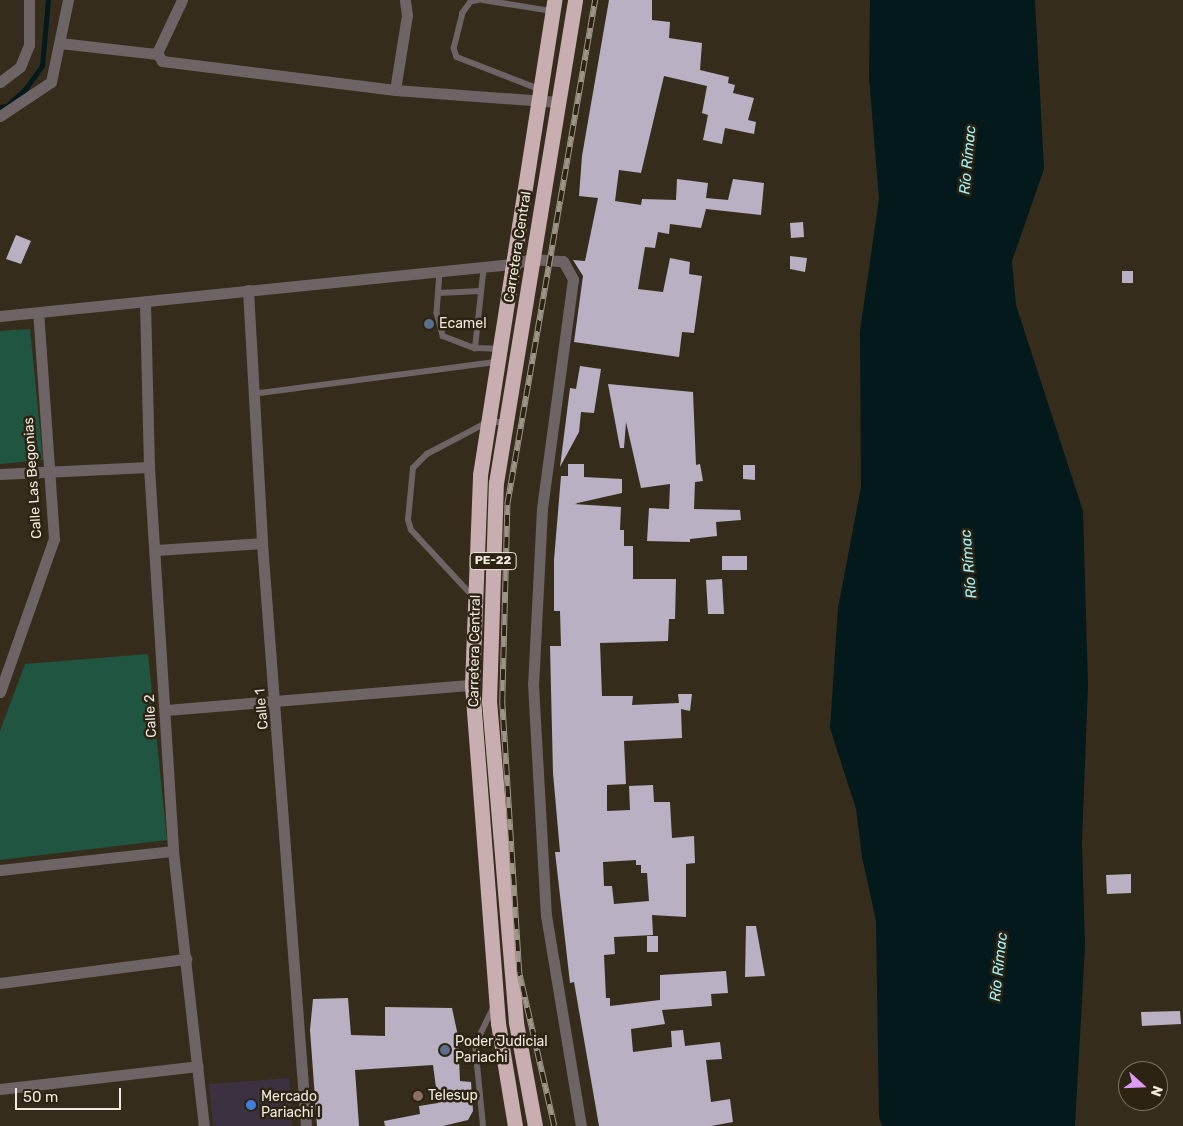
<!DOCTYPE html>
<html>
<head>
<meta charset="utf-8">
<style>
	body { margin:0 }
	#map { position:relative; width:1183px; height:1126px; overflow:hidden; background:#362c1c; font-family:Rubik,sans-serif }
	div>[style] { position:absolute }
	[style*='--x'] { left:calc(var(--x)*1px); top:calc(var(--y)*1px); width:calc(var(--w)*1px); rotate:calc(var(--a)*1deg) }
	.commercial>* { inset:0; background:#3b3141 }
	.green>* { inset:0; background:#205641 }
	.water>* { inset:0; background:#03191b }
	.stream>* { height:4.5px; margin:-2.25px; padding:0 2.25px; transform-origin:2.25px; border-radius:2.25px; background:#03191b }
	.building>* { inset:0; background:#bab0c4 }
	.lane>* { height:5.5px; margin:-2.75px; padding:0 2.75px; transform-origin:2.75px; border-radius:2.75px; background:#6e6465 }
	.street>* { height:11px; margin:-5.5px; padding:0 5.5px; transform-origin:5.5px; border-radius:5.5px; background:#6e6465 }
	.highway>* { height:15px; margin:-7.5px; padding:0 7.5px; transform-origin:7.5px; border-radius:7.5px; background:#c8adb1 }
	.rail>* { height:5.5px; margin-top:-2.75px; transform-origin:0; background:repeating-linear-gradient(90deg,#2c2312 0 11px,#9d9588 0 22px); box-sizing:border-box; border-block:1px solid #9d9588 }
	.dots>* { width:14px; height:14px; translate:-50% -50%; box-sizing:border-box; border:2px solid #2c2312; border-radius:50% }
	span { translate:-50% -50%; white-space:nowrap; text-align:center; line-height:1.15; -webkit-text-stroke:5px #2c2312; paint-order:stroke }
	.shield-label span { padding:1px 4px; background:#2c2312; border:1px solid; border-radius:4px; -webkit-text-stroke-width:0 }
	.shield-label { font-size:12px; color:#f0eadf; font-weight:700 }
	.street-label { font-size:14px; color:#f0eadf }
	.poi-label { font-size:14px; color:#f0eadf }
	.left { translate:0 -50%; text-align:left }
	.water-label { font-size:15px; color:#9ff3fa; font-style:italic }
	.north { position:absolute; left:1118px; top:1061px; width:50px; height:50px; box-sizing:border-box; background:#2c2312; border:1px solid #7a7364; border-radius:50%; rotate:110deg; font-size:14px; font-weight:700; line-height:20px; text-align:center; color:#f0eadf }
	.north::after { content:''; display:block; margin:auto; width:18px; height:22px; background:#da9af6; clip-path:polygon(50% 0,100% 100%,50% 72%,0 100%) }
	.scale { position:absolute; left:15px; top:1088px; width:106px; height:22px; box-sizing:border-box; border:2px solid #f0eadf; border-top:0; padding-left:6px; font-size:15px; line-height:18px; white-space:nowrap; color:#f0eadf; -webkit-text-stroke:4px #2c2312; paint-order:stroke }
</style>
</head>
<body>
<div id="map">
	<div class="commercial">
		<i style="clip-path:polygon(289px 1078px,292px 1126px,213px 1126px,209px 1084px)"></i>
	</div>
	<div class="green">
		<i style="clip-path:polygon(30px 329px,43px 460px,0 464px,0 331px)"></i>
		<i style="clip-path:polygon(148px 654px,167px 840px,0 860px,0 731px,25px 664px)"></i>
	</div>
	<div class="water">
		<i style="clip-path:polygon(870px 0,1035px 0,1044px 169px,1012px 261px,1016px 305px,1083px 511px,1088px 685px,1082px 842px,1085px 947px,1075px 1126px,882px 1126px,879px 1117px,876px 921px,862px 857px,856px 809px,830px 728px,838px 608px,861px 487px,860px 331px,879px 199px,869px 77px)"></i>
	</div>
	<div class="stream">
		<i style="--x:0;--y:107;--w:7;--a:-8"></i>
		<i style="--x:7;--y:106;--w:26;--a:-43"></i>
		<i style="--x:26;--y:88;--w:27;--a:-54"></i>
		<i style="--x:42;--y:66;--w:66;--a:-84.8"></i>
	</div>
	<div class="building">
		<i style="clip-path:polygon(609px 0,652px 0,652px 20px,670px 22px,669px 38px,702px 43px,700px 70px,729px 77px,728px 83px,735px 85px,733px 93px,754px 98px,748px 120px,756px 122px,754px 134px,725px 128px,722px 144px,703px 140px,708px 115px,702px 113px,707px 86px,664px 76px,641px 173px,619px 170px,615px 201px,641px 205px,642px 199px,676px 200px,677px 179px,708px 183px,706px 198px,728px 200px,733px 179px,764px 183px,761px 215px,706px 209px,701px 228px,670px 224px,669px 234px,658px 232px,655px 248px,645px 247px,638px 289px,663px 292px,670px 258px,690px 262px,689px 274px,702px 276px,694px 333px,682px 332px,679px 357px,574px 342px,583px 276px,573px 260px,585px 261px,598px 198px,579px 196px,582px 156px)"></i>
		<i style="clip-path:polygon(803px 222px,804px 237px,791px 238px,790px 223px)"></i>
		<i style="clip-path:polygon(16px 235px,31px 241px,21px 264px,6px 259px)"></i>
		<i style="clip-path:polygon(790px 256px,807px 258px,805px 272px,790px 269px)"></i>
		<i style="clip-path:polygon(1122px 271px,1133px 271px,1133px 283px,1122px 283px)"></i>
		<i style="clip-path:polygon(580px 366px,601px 369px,594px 413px,581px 412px,579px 432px,560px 467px,570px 388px,576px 389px)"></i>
		<i style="clip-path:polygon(608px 384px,693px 392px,696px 465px,700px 464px,703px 481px,695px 482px,694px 509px,740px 510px,741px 520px,716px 522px,717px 536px,690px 539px,690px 542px,647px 541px,649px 508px,669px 509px,670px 484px,641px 488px,626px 422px,624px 448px,620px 448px)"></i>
		<i style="clip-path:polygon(evenodd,568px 464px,584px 464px,584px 477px,622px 479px,622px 493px,573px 504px,621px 507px,620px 530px,624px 530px,624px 546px,633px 546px,633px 579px,676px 579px,675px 619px,669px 619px,668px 641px,600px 643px,602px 696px,633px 696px,632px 705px,679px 703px,678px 694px,692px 694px,690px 711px,681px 709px,682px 738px,624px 741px,626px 784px,607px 785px,607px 811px,630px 810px,629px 786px,653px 785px,654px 802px,670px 802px,672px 838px,694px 836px,695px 863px,686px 864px,686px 917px,652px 915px,653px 935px,614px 937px,615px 954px,604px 955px,606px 998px,610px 998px,610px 1006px,660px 1000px,660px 975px,726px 971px,728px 993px,711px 994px,712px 1006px,662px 1010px,665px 1024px,631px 1029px,633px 1052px,672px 1047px,671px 1031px,683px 1030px,685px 1046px,720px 1042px,722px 1059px,706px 1060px,711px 1102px,730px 1099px,733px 1122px,711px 1126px,599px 1126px,574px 982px,570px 983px,555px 852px,560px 852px,553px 773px,550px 646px,561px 646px,560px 611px,554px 611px,554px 560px,561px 476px,568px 476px,568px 464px,636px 860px,636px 865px,641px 865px,641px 873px,647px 873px,649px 901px,614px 904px,612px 886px,604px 886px,603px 862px,636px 860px)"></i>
		<i style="clip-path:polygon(743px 465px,755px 465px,755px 480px,743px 479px)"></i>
		<i style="clip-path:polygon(722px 556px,747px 556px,747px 570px,722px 570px)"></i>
		<i style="clip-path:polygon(722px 579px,724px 614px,708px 614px,706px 580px)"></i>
		<i style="clip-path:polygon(1131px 874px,1131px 893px,1107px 894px,1106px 875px)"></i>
		<i style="clip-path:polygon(746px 926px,756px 926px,765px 976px,745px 977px)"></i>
		<i style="clip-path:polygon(647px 936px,658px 936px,658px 952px,647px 952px)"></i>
		<i style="clip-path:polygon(348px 998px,351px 1035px,385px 1036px,385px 1007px,452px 1008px,458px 1036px,460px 1081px,471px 1082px,473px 1111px,468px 1120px,443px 1126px,385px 1126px,384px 1121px,420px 1114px,419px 1106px,438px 1103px,433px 1065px,355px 1070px,359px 1126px,317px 1126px,310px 1030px,313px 999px)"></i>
		<i style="clip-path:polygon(1180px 1011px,1181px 1024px,1142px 1026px,1141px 1012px)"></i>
	</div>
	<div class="lane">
		<i style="--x:480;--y:0;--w:9;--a:167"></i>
		<i style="--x:471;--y:2;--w:14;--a:126"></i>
		<i style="--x:463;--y:13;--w:36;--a:104"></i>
		<i style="--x:454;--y:48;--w:9;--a:72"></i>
		<i style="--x:457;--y:57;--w:88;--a:21.3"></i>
		<i style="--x:483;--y:0;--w:70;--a:9.1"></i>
		<i style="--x:440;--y:272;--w:41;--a:94.2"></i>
		<i style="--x:437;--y:313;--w:24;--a:75"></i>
		<i style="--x:443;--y:336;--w:34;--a:21"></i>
		<i style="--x:475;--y:348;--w:24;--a:2"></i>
		<i style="--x:438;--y:293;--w:43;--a:-2.7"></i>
		<i style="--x:475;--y:348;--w:83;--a:-83.8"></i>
		<i style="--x:253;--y:394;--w:246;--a:-7.5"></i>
		<i style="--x:473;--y:597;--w:91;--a:-132.8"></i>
		<i style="--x:411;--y:530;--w:10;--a:-107"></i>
		<i style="--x:408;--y:520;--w:52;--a:-84.5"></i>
		<i style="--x:413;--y:468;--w:20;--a:-45"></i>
		<i style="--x:427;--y:454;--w:69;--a:-27.7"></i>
		<i style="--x:488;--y:422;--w:17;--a:0"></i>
		<i style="--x:483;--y:1126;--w:81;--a:-95.6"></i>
		<i style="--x:475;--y:1045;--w:43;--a:-64"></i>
	</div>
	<div class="street">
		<i style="--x:182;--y:0;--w:59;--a:115.3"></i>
		<i style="--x:157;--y:53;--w:9;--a:58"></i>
		<i style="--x:162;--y:61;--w:235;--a:7.1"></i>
		<i style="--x:395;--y:90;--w:163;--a:4.2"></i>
		<i style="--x:60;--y:43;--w:98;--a:6.5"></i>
		<i style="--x:0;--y:82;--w:25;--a:-37"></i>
		<i style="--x:20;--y:67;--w:24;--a:-68"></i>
		<i style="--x:29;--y:45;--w:45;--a:-90"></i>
		<i style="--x:395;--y:90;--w:76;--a:-80.9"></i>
		<i style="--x:407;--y:15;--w:15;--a:-98"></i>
		<i style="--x:0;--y:116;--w:61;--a:-33.7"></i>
		<i style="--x:51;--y:82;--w:84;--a:-78.3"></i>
		<i style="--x:248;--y:290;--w:253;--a:86.8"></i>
		<i style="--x:262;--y:543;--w:585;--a:85.68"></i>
		<i style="--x:145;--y:303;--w:164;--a:88.6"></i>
		<i style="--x:149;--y:467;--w:385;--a:86.4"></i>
		<i style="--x:173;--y:851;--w:277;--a:83.6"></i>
		<i style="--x:0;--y:316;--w:515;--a:-5.8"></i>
		<i style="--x:512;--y:264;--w:21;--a:-14"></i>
		<i style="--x:532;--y:259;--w:31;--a:4"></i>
		<i style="--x:563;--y:261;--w:21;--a:61"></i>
		<i style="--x:573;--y:279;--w:232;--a:97.7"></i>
		<i style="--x:542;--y:509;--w:175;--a:92.9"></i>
		<i style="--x:533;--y:684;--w:231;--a:86.8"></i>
		<i style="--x:546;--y:915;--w:214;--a:80.6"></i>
		<i style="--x:0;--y:474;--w:149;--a:-2.7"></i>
		<i style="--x:156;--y:550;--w:106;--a:-3.8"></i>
		<i style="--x:0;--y:692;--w:162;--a:-70.6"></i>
		<i style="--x:54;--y:539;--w:227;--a:-94"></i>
		<i style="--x:166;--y:710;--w:307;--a:-4.7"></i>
		<i style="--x:0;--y:870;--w:174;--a:-6.3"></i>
		<i style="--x:0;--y:983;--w:188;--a:-7.4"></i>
		<i style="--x:0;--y:1089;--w:199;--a:-6.6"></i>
	</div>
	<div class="highway">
		<i style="--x:515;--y:1126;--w:104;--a:-99.4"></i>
		<i style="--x:498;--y:1023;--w:339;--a:-94.4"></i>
		<i style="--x:472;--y:685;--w:210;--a:-87.8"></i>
		<i style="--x:480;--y:475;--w:481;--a:-81.1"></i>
		<i style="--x:535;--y:1126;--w:106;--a:-100.4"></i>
		<i style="--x:516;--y:1022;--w:321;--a:-94.8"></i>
		<i style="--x:489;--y:702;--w:219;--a:-88.2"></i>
		<i style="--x:496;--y:483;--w:489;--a:-80.7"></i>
	</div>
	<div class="rail">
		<i style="--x:554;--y:1126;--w:157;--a:-102.9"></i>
		<i style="--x:519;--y:973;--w:272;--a:-93.6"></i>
		<i style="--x:502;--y:702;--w:197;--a:-88.5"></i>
		<i style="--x:507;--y:505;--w:513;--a:-80.12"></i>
	</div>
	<div class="dots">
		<i style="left:429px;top:324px;background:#5c6f8a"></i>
		<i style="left:445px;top:1050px;background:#5c6f8a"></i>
		<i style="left:418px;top:1096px;background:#8d6e63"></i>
		<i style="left:251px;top:1105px;background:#3f7fe0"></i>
	</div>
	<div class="shield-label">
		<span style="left:493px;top:561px">PE-22</span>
	</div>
	<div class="street-label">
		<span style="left:518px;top:247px;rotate:-81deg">Carretera Central</span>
		<span style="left:33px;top:478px;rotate:-94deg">Calle Las Begonias</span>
		<span style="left:475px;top:651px;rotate:-89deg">Carretera Central</span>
		<span style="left:262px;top:709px;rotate:-95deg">Calle 1</span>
		<span style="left:151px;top:716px;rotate:-93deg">Calle 2</span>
	</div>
	<div class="poi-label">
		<span class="left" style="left:439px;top:324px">Ecamel</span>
		<span class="left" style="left:455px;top:1050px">Poder Judicial<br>Pariachi</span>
		<span class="left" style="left:428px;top:1096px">Telesup</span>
		<span class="left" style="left:261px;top:1105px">Mercado<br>Pariachi I</span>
	</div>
	<div class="water-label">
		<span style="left:968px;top:160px;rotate:-85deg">Río Rímac</span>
		<span style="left:969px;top:564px;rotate:-95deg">Río Rímac</span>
		<span style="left:999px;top:967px;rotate:-84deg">Río Rímac</span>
	</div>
	<div class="north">N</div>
	<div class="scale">50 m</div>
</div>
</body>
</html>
